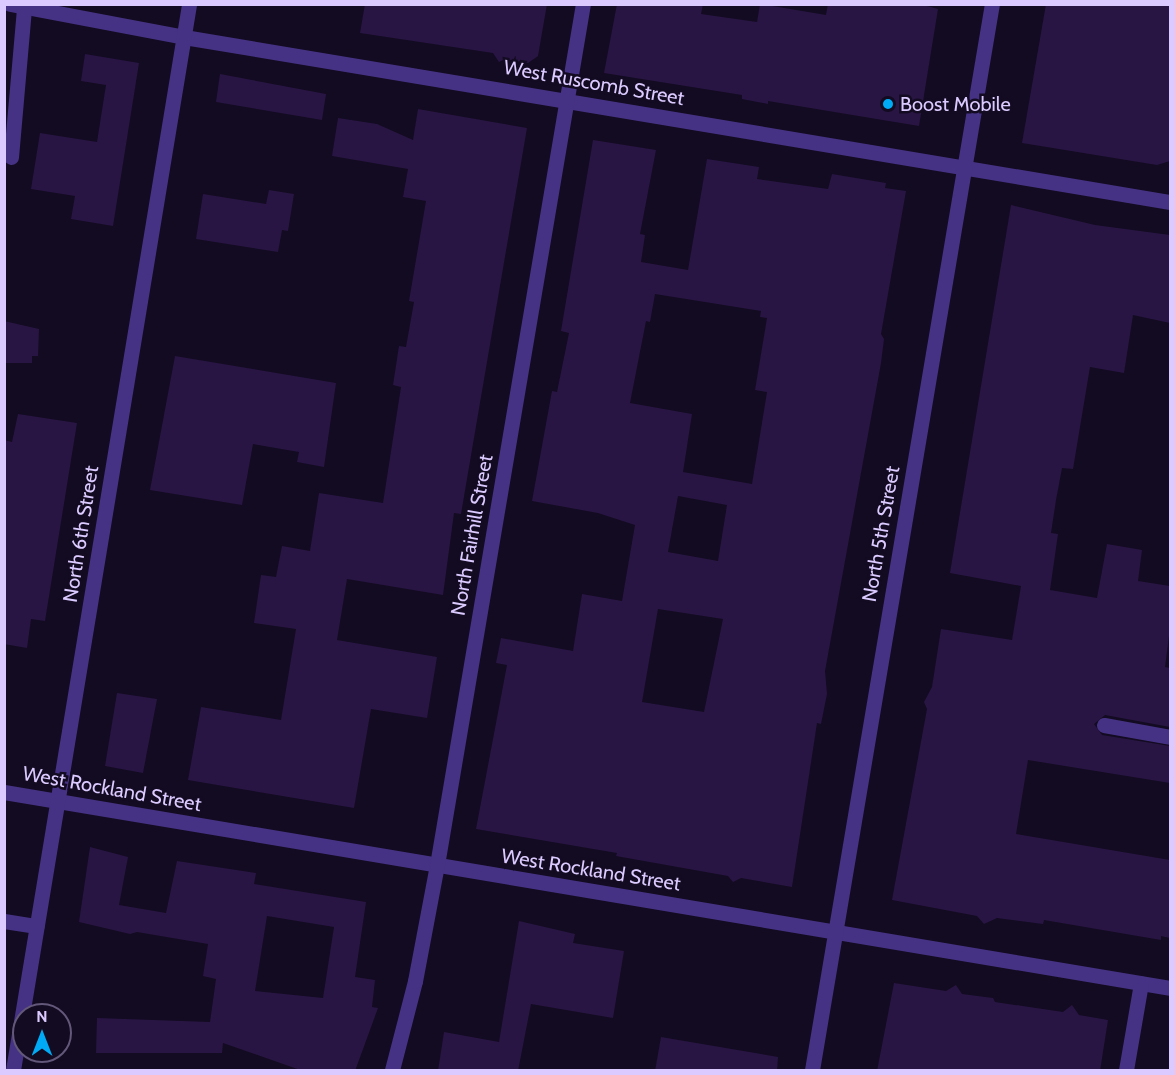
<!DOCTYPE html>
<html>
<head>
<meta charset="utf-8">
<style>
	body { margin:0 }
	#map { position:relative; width:1175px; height:1075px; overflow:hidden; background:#130b21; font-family:Cabin,sans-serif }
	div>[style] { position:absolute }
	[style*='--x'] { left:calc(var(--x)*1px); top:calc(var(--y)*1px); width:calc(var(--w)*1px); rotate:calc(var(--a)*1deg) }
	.building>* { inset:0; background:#281543 }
	.minor>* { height:15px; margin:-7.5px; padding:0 7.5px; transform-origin:7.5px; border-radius:7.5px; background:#463284 }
	.dots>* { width:16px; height:16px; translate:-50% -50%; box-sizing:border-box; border:3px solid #130b21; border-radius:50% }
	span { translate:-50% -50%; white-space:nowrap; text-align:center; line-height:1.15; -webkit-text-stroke:5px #130b21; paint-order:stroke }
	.street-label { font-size:20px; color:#dbcaff }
	.poi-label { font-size:20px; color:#dbcaff }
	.left { translate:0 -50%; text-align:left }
	.frame { position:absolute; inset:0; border:6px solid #dbcaff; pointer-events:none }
	.north { position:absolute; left:12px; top:1003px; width:60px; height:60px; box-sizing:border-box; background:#130b21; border:2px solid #63577a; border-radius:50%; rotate:0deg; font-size:16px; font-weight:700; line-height:24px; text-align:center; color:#dbcaff }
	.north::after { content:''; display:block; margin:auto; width:21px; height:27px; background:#00aaf5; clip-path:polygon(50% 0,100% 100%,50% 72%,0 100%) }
</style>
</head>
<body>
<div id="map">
	<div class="building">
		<i style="clip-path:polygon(365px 4px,547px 4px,538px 56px,528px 63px,505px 59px,499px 62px,493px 53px,360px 33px)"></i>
		<i style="clip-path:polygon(617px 4px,703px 4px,701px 14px,757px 22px,760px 4px,826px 15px,828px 4px,920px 4px,938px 9px,919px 126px,768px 101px,768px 104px,742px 99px,742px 95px,604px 73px)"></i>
		<i style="clip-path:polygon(1046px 4px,1170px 4px,1170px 161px,1157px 165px,1022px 143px)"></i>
		<i style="clip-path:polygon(85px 54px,139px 63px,113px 226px,71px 219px,75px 196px,31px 189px,40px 133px,97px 142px,106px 85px,81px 81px)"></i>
		<i style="clip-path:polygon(220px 74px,326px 94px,322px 120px,216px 102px)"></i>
		<i style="clip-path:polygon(418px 109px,527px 128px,461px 514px,454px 513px,443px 595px,347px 579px,337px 640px,437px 657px,427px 718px,371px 709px,354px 808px,188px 780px,201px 707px,281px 720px,296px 629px,254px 623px,261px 575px,276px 577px,282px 546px,310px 551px,319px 493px,383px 503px,401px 387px,393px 385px,399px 346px,406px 347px,414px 302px,409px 301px,426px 201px,403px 197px,408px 169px,332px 156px,338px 118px,377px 124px,413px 140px)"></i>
		<i style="clip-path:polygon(evenodd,593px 140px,656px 150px,640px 234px,645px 235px,641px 262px,688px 270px,707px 159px,759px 167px,757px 179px,828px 189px,832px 174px,886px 183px,885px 188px,906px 191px,881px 334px,884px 339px,881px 363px,825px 671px,827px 694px,821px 724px,817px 723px,792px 887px,741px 878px,733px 882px,728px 876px,616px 856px,617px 853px,476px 829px,507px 665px,496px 663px,501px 638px,573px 651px,582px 594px,622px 601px,635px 525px,598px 513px,532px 501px,552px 391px,557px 392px,569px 333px,561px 331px,593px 140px,655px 294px,761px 311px,760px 317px,767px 318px,755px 390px,767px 392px,752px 484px,683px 472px,692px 414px,630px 403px,646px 321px,650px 322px,655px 294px,593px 140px,678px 496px,727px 505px,718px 561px,668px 552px,678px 496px,593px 140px,658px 609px,723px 619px,704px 712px,642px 702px,658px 609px)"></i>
		<i style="clip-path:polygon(269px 190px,294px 194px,288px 231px,282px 230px,278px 252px,196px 239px,203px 194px,266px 204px)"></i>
		<i style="clip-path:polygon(1011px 205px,1095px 225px,1170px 235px,1170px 323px,1133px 315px,1124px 373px,1090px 367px,1073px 469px,1062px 468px,1056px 500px,1051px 533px,1058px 534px,1050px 590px,1097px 598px,1107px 544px,1142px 550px,1138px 581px,1170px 586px,1170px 628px,1165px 667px,1170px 668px,1170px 727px,1105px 715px,1094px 724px,1102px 735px,1170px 746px,1170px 783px,1028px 760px,1016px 834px,1170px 860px,1170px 938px,1161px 936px,1161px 940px,1044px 920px,1043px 924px,997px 918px,984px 924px,977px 916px,892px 900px,927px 709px,924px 702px,932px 687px,941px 629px,1012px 640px,1021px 586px,950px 573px)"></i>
		<i style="clip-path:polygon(4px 321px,39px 329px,38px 356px,32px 356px,32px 363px,4px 363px)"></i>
		<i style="clip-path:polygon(175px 356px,336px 383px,324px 467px,297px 462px,299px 452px,253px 444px,242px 505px,150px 490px)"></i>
		<i style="clip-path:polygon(18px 414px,77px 423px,45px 621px,31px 619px,27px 648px,4px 644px,4px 440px,12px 442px)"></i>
		<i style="clip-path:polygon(117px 693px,157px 699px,143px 773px,105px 766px)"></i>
		<i style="clip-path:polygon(evenodd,90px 847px,128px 857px,119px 905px,166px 913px,177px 861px,256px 873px,254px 884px,366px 902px,355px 977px,375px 980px,372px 1007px,378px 1008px,355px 1071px,303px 1071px,223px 1043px,222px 1053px,96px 1053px,97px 1018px,210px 1022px,216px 979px,203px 976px,208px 944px,137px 932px,130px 934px,79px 922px,90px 847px,267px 916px,334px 927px,323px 998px,255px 991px,267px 916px)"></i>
		<i style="clip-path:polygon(519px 921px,575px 934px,573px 943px,624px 951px,613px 1018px,531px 1004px,518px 1071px,438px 1071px,444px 1032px,499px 1042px)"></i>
		<i style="clip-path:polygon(894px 983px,946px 991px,956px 985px,962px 994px,993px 998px,995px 1002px,1063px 1012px,1072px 1005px,1079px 1015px,1108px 1020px,1100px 1071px,877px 1071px)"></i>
		<i style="clip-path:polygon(661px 1037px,778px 1057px,777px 1071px,655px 1071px)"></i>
	</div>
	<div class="minor">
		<i style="--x:10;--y:4;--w:177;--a:10.7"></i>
		<i style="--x:184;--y:37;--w:1000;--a:9.5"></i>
		<i style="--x:11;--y:157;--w:151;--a:-85"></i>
		<i style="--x:1104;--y:725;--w:67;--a:10.3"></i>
		<i style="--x:4;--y:792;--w:1182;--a:9.54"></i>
		<i style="--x:4;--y:921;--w:33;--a:9"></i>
		<i style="--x:13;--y:1070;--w:1080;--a:-80.62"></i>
		<i style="--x:392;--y:1070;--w:92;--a:-75.5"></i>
		<i style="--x:415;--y:981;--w:118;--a:-79.3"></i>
		<i style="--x:437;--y:865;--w:873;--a:-80.38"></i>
		<i style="--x:812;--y:1070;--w:1081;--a:-80.42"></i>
		<i style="--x:1126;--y:1070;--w:88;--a:-80.2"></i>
	</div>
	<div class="dots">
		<i style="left:888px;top:104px;background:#00aaf5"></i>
	</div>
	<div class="street-label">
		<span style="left:594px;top:83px;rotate:10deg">West Ruscomb Street</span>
		<span style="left:81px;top:534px;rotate:-81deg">North 6th Street</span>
		<span style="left:881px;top:534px;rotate:-80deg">North 5th Street</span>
		<span style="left:472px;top:535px;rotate:-80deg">North Fairhill Street</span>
		<span style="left:112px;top:789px;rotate:10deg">West Rockland Street</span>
		<span style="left:591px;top:870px;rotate:9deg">West Rockland Street</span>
	</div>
	<div class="poi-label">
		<span class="left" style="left:900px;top:104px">Boost Mobile</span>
	</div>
	<div class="frame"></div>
	<div class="north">N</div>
</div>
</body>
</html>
